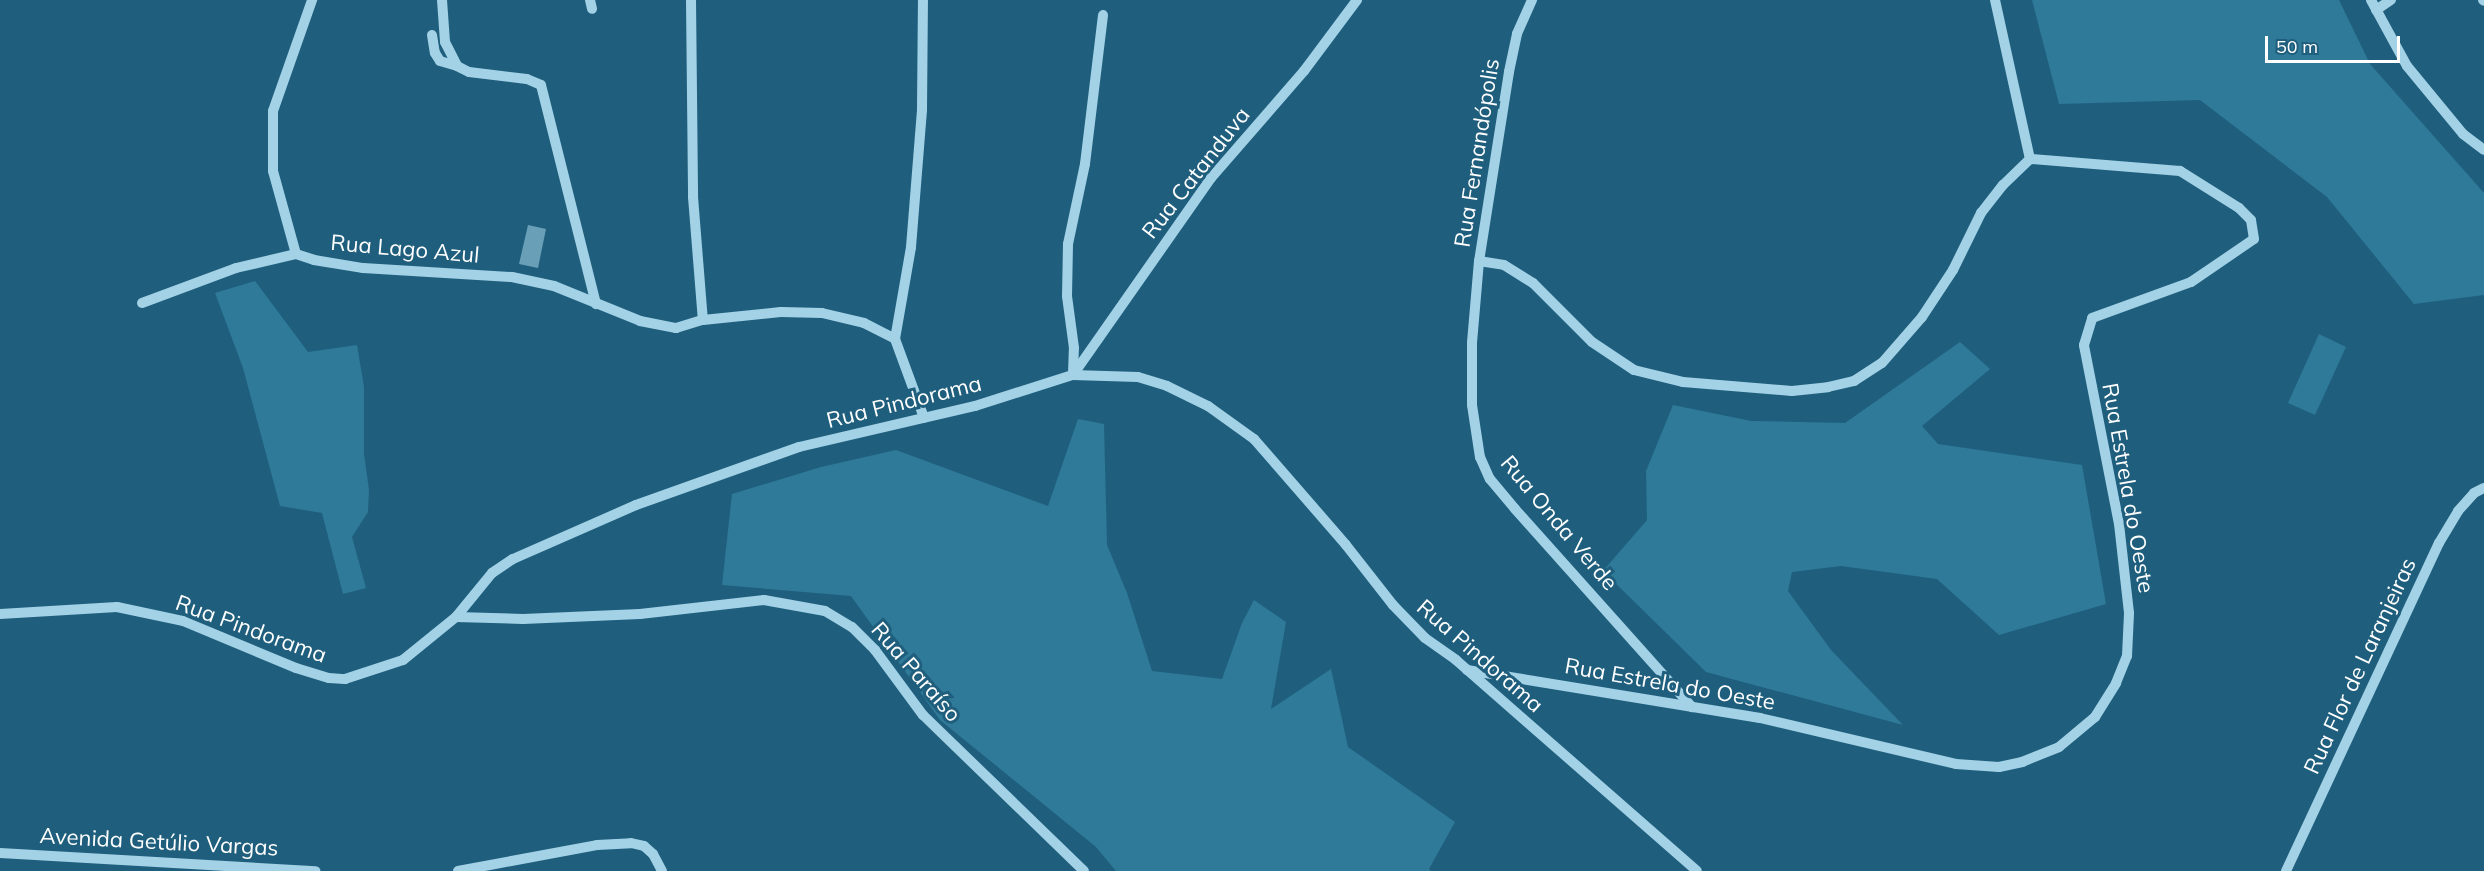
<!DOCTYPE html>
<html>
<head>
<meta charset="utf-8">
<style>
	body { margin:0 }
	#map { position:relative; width:2484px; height:871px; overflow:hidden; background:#1f5f7d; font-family:Mulish,sans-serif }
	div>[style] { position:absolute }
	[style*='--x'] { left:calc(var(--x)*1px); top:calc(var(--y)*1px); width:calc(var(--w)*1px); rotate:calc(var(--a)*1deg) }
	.green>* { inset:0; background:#2f7999 }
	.building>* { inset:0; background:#699fb7 }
	.minor>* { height:10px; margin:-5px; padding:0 5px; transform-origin:5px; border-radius:5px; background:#a3d2e7 }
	span { translate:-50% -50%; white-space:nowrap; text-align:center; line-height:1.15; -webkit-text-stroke:6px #1f5f7d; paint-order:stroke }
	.street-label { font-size:22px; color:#fff }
	.scale { position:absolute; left:2265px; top:36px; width:135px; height:27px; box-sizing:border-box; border:3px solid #fff; border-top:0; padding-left:8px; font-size:18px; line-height:21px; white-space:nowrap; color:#fff; -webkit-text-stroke:4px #1f5f7d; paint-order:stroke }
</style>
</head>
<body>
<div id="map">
	<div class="green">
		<i style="clip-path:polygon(2032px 0,2339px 0,2370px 64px,2484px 193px,2484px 295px,2414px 304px,2327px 197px,2200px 100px,2059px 104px)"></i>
		<i style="clip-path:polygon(255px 281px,308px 352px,357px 345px,364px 387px,364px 454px,369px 490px,368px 512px,352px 537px,366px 588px,343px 594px,322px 513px,280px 506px,243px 368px,215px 293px)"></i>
		<i style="clip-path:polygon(2319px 334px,2346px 347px,2315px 415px,2288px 403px)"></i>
		<i style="clip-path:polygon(1960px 342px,1990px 369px,1922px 426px,1938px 444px,2082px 465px,2106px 604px,1999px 635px,1937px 579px,1841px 566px,1792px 572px,1788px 591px,1831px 650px,1903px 725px,1706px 672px,1603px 571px,1647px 520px,1646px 471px,1673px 405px,1751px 421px,1845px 423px)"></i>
		<i style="clip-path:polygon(1078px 419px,1104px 424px,1107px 545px,1127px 593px,1152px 671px,1222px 679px,1242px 623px,1254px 600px,1286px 622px,1271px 709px,1331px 669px,1348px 747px,1455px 822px,1429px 869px,1431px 871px,1116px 871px,1096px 847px,940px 720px,851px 596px,722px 585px,732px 494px,821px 467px,896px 450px,1048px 506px)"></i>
	</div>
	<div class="building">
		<i style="clip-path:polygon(528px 225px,546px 229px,538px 268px,519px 264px)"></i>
	</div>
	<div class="minor">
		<i style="--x:442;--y:0;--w:42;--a:85.9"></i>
		<i style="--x:445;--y:42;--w:27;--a:63"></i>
		<i style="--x:457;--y:66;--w:13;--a:27"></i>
		<i style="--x:469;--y:72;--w:58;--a:6.9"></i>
		<i style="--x:527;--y:79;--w:15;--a:23"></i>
		<i style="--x:541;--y:85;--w:226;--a:75.9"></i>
		<i style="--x:590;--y:0;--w:9;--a:77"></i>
		<i style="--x:691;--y:0;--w:197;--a:89.4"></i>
		<i style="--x:693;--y:197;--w:123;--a:85.4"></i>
		<i style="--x:1532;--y:0;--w:37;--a:114"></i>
		<i style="--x:1517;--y:34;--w:39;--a:102"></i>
		<i style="--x:1509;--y:72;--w:191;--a:99"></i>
		<i style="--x:1479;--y:261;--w:82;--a:94.9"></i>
		<i style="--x:1472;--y:343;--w:62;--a:90"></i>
		<i style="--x:1472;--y:405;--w:53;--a:81.3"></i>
		<i style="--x:1480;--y:457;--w:24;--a:66"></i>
		<i style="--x:1490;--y:479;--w:39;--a:50"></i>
		<i style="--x:1515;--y:509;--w:266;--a:48.2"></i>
		<i style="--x:1995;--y:0;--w:163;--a:77.6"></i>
		<i style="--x:2371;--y:0;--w:75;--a:61.4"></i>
		<i style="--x:2407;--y:66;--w:88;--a:50.5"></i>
		<i style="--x:2463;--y:134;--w:26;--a:37"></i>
		<i style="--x:2483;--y:0;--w:1;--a:45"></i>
		<i style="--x:2376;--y:10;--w:18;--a:-34"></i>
		<i style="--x:432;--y:35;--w:18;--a:81"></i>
		<i style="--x:435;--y:53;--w:9;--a:58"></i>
		<i style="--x:440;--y:61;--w:18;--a:16"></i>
		<i style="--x:296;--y:254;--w:86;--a:-105.5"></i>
		<i style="--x:273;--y:171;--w:60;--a:-90"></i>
		<i style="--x:273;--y:111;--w:118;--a:-70.6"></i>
		<i style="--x:1479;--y:261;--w:25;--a:9"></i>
		<i style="--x:1504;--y:265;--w:34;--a:32"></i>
		<i style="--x:1533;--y:283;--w:83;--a:45"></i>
		<i style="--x:1592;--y:342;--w:50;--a:33.7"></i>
		<i style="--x:1634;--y:370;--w:50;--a:13.8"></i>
		<i style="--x:1683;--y:382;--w:109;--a:4.7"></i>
		<i style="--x:1792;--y:391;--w:36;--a:-6"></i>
		<i style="--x:1828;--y:387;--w:27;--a:-13"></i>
		<i style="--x:1854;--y:381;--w:33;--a:-33"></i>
		<i style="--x:1882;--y:363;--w:61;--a:-49"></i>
		<i style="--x:1922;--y:317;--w:56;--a:-56.6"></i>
		<i style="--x:1953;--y:270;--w:64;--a:-63.8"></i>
		<i style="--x:1981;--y:213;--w:36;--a:-52"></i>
		<i style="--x:2003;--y:185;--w:37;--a:-44"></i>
		<i style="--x:142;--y:303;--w:100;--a:-20.4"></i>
		<i style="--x:236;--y:268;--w:62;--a:-13.1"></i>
		<i style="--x:296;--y:254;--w:19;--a:18"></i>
		<i style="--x:314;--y:260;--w:50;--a:9.3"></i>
		<i style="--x:363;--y:268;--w:149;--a:3.5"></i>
		<i style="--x:512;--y:277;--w:43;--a:12.1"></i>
		<i style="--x:554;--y:286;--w:93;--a:22.1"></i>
		<i style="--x:640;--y:321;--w:37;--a:11"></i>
		<i style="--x:676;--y:328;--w:28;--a:-17"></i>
		<i style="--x:703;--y:320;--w:78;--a:-5.9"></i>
		<i style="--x:781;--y:312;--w:41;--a:1.4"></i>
		<i style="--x:822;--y:313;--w:43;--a:13.4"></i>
		<i style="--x:864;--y:323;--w:35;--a:27"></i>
		<i style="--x:895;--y:339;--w:84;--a:69.8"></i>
		<i style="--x:895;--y:339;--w:93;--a:-80.1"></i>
		<i style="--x:911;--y:247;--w:137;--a:-85.4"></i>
		<i style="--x:922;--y:110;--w:110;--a:-89.5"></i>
		<i style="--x:1073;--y:374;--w:26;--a:-88"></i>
		<i style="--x:1074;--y:348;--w:52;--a:-97.7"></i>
		<i style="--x:1067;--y:296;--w:52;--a:-88.9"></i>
		<i style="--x:1068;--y:244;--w:82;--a:-78"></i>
		<i style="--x:1085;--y:164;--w:150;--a:-83.1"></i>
		<i style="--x:1073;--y:375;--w:241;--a:-55"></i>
		<i style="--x:1211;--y:178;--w:142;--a:-49"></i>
		<i style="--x:1304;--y:71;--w:89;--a:-53.3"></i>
		<i style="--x:0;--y:614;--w:117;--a:-3.4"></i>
		<i style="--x:117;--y:607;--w:67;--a:12"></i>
		<i style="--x:183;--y:621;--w:122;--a:22.6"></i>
		<i style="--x:296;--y:668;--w:34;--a:17"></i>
		<i style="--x:329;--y:678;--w:16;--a:4"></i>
		<i style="--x:345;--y:679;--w:61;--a:-18.1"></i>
		<i style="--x:403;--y:660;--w:68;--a:-39.1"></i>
		<i style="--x:456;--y:617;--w:57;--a:-50.7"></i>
		<i style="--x:492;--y:573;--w:25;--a:-34"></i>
		<i style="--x:513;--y:559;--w:134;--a:-23.7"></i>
		<i style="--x:636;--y:505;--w:173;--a:-19.6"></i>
		<i style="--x:799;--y:447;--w:181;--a:-13.1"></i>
		<i style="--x:975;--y:406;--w:103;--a:-17.6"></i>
		<i style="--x:1073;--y:375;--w:65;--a:1.8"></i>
		<i style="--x:1138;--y:377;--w:30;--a:17"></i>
		<i style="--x:1167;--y:386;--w:46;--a:26"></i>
		<i style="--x:1208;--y:406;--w:57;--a:35.7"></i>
		<i style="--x:1254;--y:439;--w:140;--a:49"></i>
		<i style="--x:1346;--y:545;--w:76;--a:51.9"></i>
		<i style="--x:1393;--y:605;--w:46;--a:45.9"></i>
		<i style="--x:1425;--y:638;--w:38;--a:35"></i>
		<i style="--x:1456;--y:660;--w:320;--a:41.2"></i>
		<i style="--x:456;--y:617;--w:67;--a:1.7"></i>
		<i style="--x:523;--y:619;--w:117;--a:-2.4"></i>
		<i style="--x:640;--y:614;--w:125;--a:-6.4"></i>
		<i style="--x:764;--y:600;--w:62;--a:10.2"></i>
		<i style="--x:825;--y:611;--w:31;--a:31"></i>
		<i style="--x:852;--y:627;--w:33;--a:45"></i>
		<i style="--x:875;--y:650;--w:81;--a:53.6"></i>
		<i style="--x:923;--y:715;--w:224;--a:44.1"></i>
		<i style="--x:1467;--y:670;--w:297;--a:9.3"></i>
		<i style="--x:1760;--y:718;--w:201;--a:13.2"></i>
		<i style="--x:1956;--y:764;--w:43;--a:4"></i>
		<i style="--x:1999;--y:767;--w:24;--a:-12"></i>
		<i style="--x:2022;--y:762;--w:40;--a:-22"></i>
		<i style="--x:2059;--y:747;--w:47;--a:-39.8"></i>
		<i style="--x:2095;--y:717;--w:40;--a:-58"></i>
		<i style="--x:2116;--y:683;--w:29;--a:-68"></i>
		<i style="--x:2127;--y:656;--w:43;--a:-87.3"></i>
		<i style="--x:2129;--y:613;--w:90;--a:-96.4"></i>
		<i style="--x:2119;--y:524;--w:182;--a:-101.1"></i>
		<i style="--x:2084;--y:345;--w:28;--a:-73"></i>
		<i style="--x:2092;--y:318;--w:105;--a:-20"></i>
		<i style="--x:2191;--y:282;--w:76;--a:-34.3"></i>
		<i style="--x:2254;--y:239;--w:19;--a:-99"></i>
		<i style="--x:2251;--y:220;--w:17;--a:-135"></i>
		<i style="--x:2239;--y:208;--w:70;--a:-147.9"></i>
		<i style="--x:2180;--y:171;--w:150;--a:-175.4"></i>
		<i style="--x:0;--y:853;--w:316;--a:3.3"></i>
		<i style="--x:458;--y:871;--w:141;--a:-10.6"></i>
		<i style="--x:597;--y:845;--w:34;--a:-3"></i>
		<i style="--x:631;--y:843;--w:13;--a:13"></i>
		<i style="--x:644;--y:846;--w:12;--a:42"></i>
		<i style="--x:653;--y:854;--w:19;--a:62"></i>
		<i style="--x:2286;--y:871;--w:362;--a:-65"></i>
		<i style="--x:2439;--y:543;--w:37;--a:-59"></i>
		<i style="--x:2458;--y:511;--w:24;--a:-48"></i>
		<i style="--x:2474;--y:493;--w:11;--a:-27"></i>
	</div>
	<div class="street-label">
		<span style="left:1477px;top:153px;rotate:-81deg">Rua Fernandópolis</span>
		<span style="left:1196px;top:173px;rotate:-52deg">Rua Catanduva</span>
		<span style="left:405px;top:249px;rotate:5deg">Rua Lago Azul</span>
		<span style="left:904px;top:402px;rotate:-14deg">Rua Pindorama</span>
		<span style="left:2128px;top:488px;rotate:80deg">Rua Estrela do Oeste</span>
		<span style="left:1559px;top:523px;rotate:50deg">Rua Onda Verde</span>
		<span style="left:251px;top:629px;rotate:20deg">Rua Pindorama</span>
		<span style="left:1480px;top:656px;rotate:41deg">Rua Pindorama</span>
		<span style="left:2360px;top:666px;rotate:-65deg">Rua Flor de Laranjeiras</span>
		<span style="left:916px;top:672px;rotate:49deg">Rua Paraíso</span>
		<span style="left:1670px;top:684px;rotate:10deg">Rua Estrela do Oeste</span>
		<span style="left:159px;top:842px;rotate:3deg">Avenida Getúlio Vargas</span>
	</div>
	<div class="scale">50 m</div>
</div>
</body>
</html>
